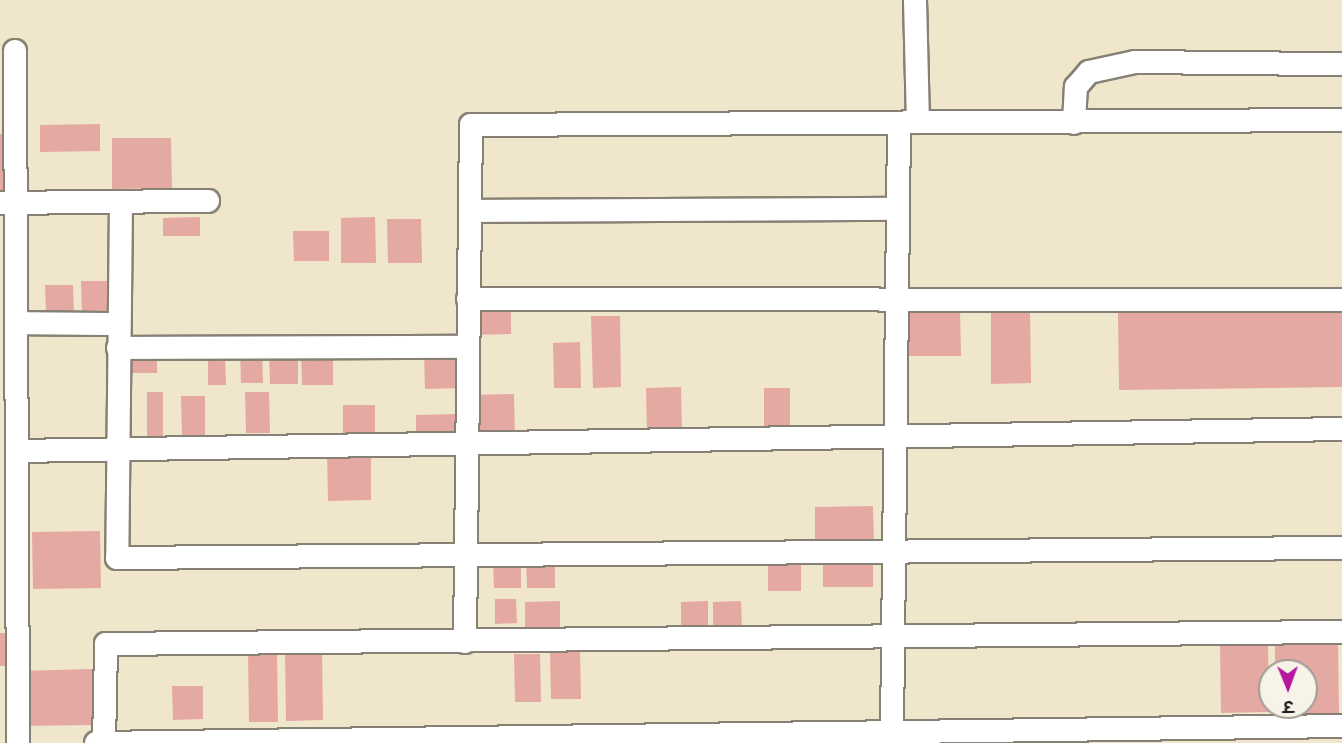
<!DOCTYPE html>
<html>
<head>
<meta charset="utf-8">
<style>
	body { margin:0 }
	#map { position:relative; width:1342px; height:743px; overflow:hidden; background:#f0e6cc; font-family:"Balsamiq Sans","Playpen Sans Deva",sans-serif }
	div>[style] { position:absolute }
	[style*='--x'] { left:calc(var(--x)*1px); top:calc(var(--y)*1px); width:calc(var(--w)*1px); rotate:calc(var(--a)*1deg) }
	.building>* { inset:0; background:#e4a9a3 }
	.roads { filter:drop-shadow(2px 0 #868174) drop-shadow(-2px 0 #868174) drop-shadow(0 2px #868174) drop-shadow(0 -2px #868174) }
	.minor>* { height:22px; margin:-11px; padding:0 11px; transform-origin:11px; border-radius:11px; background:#fff }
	span { translate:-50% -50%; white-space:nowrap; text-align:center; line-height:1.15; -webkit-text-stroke:4.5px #f7f3e8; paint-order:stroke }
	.north { position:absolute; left:1258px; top:659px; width:60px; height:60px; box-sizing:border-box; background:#f7f3e8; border:2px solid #9f9d96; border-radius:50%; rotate:179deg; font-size:16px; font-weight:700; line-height:24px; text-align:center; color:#1c1c1c }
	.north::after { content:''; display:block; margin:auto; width:21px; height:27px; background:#b5179e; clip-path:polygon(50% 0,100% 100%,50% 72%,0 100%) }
</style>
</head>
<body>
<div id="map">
	<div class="building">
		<i style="clip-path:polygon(100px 124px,100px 151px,40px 152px,40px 125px)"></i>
		<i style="clip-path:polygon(0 134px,5px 134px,5px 196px,0 196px)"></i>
		<i style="clip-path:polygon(112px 138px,171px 138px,172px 188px,112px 189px)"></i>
		<i style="clip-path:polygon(200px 217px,200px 236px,163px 236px,163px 218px)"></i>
		<i style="clip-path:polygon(375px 217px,376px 263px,341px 263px,341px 218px)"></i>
		<i style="clip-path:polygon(387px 219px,421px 219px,422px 263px,388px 263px)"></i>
		<i style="clip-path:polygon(293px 231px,329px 231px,329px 261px,294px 261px)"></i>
		<i style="clip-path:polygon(81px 281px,112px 281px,112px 315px,82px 315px)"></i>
		<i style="clip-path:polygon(45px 285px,73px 285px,74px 314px,46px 314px)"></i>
		<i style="clip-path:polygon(1342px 310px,1342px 387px,1119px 390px,1118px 313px)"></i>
		<i style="clip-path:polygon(991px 311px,1030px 311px,1031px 383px,991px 384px)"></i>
		<i style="clip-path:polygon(472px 312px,511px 312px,511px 334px,472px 335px)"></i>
		<i style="clip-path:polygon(903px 312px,960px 312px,961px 356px,903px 356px)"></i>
		<i style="clip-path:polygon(591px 316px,620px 316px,621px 387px,593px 388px)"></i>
		<i style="clip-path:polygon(580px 342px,581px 388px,554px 388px,553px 343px)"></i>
		<i style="clip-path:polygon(269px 349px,298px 349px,298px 384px,270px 384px)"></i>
		<i style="clip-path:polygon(333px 349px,333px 385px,302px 385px,301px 350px)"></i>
		<i style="clip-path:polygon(262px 351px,263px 383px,241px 383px,240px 352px)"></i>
		<i style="clip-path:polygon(208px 353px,225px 353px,226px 385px,208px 385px)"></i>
		<i style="clip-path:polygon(463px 353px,464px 388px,425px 389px,424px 354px)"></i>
		<i style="clip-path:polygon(119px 355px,157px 355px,157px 373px,119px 373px)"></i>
		<i style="clip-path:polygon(681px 387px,682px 432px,647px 433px,646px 388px)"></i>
		<i style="clip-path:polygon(764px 388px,790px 388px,790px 429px,764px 429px)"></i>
		<i style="clip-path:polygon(147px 392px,163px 392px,163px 436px,147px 437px)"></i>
		<i style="clip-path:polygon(245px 392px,269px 392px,270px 433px,246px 433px)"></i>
		<i style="clip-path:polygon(514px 394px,515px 438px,472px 438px,471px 395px)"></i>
		<i style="clip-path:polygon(181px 396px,205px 396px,205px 438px,182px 438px)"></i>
		<i style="clip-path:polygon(343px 405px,375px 405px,375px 436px,343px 436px)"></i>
		<i style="clip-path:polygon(457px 414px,457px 437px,416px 438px,416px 415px)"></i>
		<i style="clip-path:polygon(371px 447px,371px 500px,328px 501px,327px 448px)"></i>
		<i style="clip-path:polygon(873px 506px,874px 547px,815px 548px,815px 507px)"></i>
		<i style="clip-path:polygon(100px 531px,101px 588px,33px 589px,32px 532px)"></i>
		<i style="clip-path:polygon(768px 559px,801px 559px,801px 591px,768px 591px)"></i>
		<i style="clip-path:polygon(823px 559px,873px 559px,873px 587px,823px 587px)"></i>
		<i style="clip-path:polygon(526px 562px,555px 562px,555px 588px,527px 588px)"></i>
		<i style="clip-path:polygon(493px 564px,521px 564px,521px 588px,494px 588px)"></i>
		<i style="clip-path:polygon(495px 599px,516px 599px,517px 623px,495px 624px)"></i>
		<i style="clip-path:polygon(560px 601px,560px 640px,525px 640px,525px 602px)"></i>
		<i style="clip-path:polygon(708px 601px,708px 634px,681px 635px,681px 602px)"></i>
		<i style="clip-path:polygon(741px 601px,742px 630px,713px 631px,713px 602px)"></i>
		<i style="clip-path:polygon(0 633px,5px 633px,5px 666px,0 666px)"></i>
		<i style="clip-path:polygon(1338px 640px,1339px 714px,1276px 714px,1275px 707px,1306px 707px,1306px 671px,1275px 671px,1275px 641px)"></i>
		<i style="clip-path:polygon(1268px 644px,1269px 712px,1221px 713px,1220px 645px)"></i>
		<i style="clip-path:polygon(285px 649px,322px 649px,323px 720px,286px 721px)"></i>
		<i style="clip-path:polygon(580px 651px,581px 699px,551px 699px,550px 652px)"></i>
		<i style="clip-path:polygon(277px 652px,278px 722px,249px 722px,248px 653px)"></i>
		<i style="clip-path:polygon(514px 654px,540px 654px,541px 702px,515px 702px)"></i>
		<i style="clip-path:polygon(92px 669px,93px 725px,21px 726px,20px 671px)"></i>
		<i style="clip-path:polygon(172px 686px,203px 686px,203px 719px,173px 720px)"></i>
	</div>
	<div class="roads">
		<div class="minor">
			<i style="--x:915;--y:0;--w:122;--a:88.6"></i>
			<i style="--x:15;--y:51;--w:692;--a:89.75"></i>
			<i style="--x:1074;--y:123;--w:36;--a:-87"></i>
			<i style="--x:1076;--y:87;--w:20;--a:-49"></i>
			<i style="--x:1089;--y:72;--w:47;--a:-12.3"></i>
			<i style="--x:1135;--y:62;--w:207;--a:0.6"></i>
			<i style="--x:0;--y:203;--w:208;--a:-0.6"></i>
			<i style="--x:121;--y:203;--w:355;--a:90.6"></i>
			<i style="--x:117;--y:558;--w:1225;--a:-0.47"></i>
			<i style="--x:470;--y:211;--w:428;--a:-0.3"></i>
			<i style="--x:468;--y:299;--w:874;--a:0.07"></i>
			<i style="--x:16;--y:323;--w:103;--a:0.6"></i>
			<i style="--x:118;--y:348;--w:350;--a:-0.2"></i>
			<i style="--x:17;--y:451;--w:1325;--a:-0.95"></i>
			<i style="--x:465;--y:642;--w:517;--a:-89.34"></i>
			<i style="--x:471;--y:125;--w:871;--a:-0.33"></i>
			<i style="--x:892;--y:732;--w:608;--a:-89.34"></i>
			<i style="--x:96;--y:743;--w:1246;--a:-0.78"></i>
			<i style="--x:104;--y:743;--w:99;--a:-88.8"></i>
			<i style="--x:106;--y:644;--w:1236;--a:-0.56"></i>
		</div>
	</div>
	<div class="north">उ</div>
</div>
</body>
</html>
